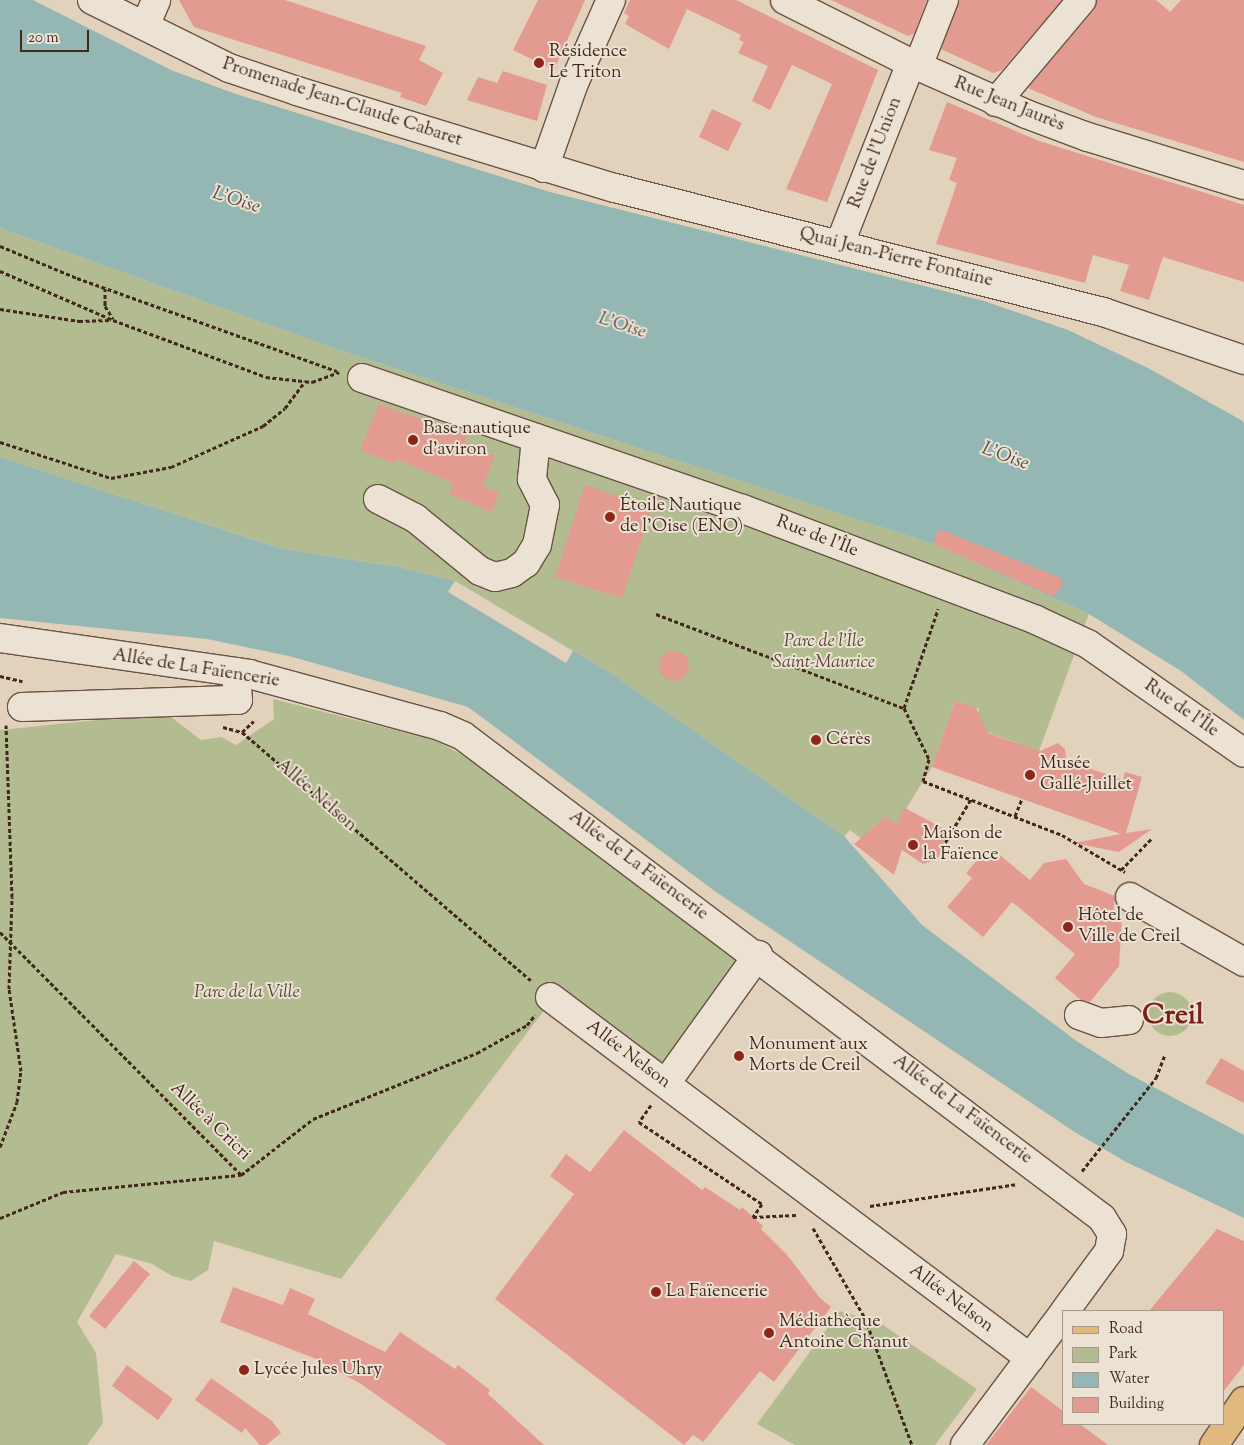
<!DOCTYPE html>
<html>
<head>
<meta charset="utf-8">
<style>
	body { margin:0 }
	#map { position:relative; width:1244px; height:1445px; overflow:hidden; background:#e2d2bb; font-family:"Sorts Mill Goudy",serif }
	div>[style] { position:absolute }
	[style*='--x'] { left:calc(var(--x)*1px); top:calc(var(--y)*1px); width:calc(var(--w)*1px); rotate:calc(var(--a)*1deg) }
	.green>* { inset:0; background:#b3bc91 }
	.round { border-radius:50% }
	.water>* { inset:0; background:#95b7b4 }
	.pier>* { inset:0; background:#e2d2bb }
	.building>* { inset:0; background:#e39a91 }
	.path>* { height:3px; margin-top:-1.5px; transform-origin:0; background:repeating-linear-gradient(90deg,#42281c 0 4px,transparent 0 6.5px) }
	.roads { filter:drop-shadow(1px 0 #6a5244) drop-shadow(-1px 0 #6a5244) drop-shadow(0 1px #6a5244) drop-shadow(0 -1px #6a5244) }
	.minor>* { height:28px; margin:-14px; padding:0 14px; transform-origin:14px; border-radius:14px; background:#ece2d3 }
	.major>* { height:28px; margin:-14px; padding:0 14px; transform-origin:14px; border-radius:14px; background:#e1b97e }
	.path-bridge>* { height:3px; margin-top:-1.5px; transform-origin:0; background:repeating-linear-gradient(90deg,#42281c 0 4px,transparent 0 6.5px) }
	.dots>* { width:14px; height:14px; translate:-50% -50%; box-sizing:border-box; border:2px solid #ece2d3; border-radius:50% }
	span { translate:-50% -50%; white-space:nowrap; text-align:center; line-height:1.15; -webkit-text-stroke:4px #ece2d3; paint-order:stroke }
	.poi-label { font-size:18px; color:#42281c }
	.left { translate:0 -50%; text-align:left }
	.street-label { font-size:18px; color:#42281c }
	.park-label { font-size:18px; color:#594633; font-style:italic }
	.water-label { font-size:19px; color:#574c42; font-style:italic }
	.town-label { font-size:28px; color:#7a1f14; font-weight:700 }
	.legend { position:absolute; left:1062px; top:1310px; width:162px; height:115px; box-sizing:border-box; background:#ece2d3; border:1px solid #a8988a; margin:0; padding:6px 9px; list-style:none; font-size:15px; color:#42281c }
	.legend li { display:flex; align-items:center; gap:10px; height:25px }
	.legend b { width:25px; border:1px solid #a8988a }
	.scale { position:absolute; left:20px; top:30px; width:69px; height:22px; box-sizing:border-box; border:2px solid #42281c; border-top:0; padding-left:6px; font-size:15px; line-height:18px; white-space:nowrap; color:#42281c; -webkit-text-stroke:4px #ece2d3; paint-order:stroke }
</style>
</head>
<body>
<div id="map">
	<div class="green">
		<i style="clip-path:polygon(0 228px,339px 350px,936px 545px,1089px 614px,1039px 751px,984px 731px,977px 717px,979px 709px,955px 701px,932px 767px,879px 852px,850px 830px,844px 836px,611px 673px,455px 581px,399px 567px,279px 548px,0 457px)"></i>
		<i style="clip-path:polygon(273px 699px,435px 740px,497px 774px,740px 960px,662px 1068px,561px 988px,341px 1279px,214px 1241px,208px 1270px,191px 1281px,172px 1276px,152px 1264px,116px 1254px,77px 1322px,96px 1353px,103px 1423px,87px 1445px,0 1445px,0 730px,166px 713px,201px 740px,221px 737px,236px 745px,274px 719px)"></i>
		<i class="round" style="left:1148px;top:992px;width:44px;height:44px"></i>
		<i style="clip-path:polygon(840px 1311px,880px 1323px,977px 1389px,935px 1445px,795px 1445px,757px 1424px)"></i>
	</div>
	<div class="water">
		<i style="clip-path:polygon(0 0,33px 0,171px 70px,236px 94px,550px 192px,984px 301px,1068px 330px,1148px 368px,1241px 420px,1244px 423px,1244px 720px,1181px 671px,1089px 614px,936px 545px,339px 350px,0 228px)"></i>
		<i style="clip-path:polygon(0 457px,279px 548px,399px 567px,455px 581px,611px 673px,844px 836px,922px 925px,1078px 1042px,1129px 1074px,1244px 1135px,1244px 1218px,1126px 1162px,1073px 1131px,716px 892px,468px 707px,289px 656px,207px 639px,0 618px)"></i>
	</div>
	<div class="pier">
		<i style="clip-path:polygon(455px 581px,573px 651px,566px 663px,448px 592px)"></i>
	</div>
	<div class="building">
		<i style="clip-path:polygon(179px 0,285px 0,426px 46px,419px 60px,443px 73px,426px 106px,400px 97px,402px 93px,194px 27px)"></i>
		<i style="clip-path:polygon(538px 0,585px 0,554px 70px,513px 50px)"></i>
		<i style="clip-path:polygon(630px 0,736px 0,878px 70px,827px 202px,786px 189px,832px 84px,792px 65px,770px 110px,752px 101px,768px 66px,738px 53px,744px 42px,739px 40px,741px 35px,687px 9px,669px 49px,625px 24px,629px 16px,624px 13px)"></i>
		<i style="clip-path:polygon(831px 0,927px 0,914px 34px,908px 36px)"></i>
		<i style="clip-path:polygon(959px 0,1062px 0,1002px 70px,993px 73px,941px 49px)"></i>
		<i style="clip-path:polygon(1097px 0,1156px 0,1170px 12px,1181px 0,1244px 0,1244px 162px,1096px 117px,1028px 88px,1094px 10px)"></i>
		<i style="clip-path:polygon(503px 71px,547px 85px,537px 121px,467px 100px,478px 77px,497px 83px)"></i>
		<i style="clip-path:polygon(947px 102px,1039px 141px,1244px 205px,1244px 282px,1163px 257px,1149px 300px,1120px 291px,1129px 265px,1093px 255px,1085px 283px,936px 244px,957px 183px,949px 180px,957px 158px,929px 150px)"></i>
		<i style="clip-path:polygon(712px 109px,742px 123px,728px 151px,699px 137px)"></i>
		<i style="clip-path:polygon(379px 404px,467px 436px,464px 443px,495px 456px,483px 486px,499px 493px,491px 512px,449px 494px,454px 483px,396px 459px,395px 464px,360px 450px)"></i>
		<i style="clip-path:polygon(585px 485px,652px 508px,622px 598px,555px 577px)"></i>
		<i style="clip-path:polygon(939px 529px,1061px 578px,1061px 587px,1053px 596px,933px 544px)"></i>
		<i class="round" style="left:659px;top:651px;width:30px;height:30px"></i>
		<i style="clip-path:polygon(955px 701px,976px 708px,988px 733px,1040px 751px,1058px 743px,1065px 749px,1066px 760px,1123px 780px,1125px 772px,1142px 777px,1126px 833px,1152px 829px,1119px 852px,1074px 843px,1121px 834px,932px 767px)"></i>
		<i style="clip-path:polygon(905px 808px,948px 831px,938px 859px,923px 864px,902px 850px,894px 875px,854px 844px,885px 817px,896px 824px)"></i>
		<i style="clip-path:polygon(995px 851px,1030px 880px,1044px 863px,1066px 859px,1084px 884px,1115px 896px,1113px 913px,1122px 918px,1119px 966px,1090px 1002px,1081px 1000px,1055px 978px,1075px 954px,1012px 902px,983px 937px,947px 907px,972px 878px,966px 873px,980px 857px,986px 862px)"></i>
		<i style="clip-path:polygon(1221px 1058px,1244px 1071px,1244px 1103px,1205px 1083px)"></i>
		<i style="clip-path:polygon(624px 1130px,702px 1190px,705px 1187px,740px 1210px,742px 1207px,763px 1226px,761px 1229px,788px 1256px,820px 1298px,831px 1307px,774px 1382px,760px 1371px,703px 1442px,693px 1435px,684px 1445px,495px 1299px,574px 1194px,550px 1176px,566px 1154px,590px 1172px)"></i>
		<i style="clip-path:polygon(1217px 1229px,1244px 1241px,1244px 1365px,1223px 1392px,1223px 1311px,1149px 1311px)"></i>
		<i style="clip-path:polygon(134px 1261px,150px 1274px,105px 1329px,89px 1316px)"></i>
		<i style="clip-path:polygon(233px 1287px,283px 1305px,290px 1288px,315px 1299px,308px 1314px,385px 1352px,400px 1332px,455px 1369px,458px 1365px,490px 1390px,488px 1394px,544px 1445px,447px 1445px,361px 1384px,314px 1358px,220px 1322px)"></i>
		<i style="clip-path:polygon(127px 1365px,173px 1399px,158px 1420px,112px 1386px)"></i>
		<i style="clip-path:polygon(211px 1378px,272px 1421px,281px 1433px,266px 1445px,260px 1445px,245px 1428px,242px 1433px,195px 1400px)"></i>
		<i style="clip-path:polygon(1031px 1387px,1063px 1411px,1063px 1424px,1080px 1424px,1108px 1445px,986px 1445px)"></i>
	</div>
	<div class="path">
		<i style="--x:0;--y:246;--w:83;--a:22.6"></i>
		<i style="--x:77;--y:278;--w:276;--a:19.7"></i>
		<i style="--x:0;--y:271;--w:123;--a:23.4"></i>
		<i style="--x:113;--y:320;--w:163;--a:20.4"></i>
		<i style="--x:266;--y:377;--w:46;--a:6.2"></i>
		<i style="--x:312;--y:382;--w:29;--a:-20"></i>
		<i style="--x:105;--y:288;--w:18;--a:90"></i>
		<i style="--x:105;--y:306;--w:15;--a:58"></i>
		<i style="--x:0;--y:309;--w:80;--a:8.6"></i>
		<i style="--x:79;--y:321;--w:31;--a:-2"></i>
		<i style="--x:0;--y:442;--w:117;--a:18"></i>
		<i style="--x:111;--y:478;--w:61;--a:-10.4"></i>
		<i style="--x:171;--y:467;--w:101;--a:-24"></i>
		<i style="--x:263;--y:426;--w:28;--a:-39"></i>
		<i style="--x:285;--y:408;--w:34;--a:-53"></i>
		<i style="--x:656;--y:614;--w:265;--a:20.8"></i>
		<i style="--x:904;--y:708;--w:57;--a:63.9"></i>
		<i style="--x:929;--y:759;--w:23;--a:105"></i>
		<i style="--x:923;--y:781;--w:149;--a:21.2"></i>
		<i style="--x:1062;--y:835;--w:73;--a:30.4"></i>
		<i style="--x:0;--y:676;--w:23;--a:13"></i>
		<i style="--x:904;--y:708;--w:105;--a:-71"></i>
		<i style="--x:223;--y:727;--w:20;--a:15"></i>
		<i style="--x:242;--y:732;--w:381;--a:40.7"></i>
		<i style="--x:242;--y:732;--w:16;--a:-43"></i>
		<i style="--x:1015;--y:816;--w:18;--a:-68"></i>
		<i style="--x:942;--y:848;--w:57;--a:-59.4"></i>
		<i style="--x:1121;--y:870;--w:45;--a:-45.9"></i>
		<i style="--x:651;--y:1105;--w:21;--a:125"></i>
		<i style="--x:639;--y:1122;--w:148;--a:33.7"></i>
		<i style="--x:762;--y:1204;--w:16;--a:125"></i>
		<i style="--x:0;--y:1147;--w:48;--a:-69.3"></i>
		<i style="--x:17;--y:1102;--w:31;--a:-83"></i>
		<i style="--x:21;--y:1071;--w:83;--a:-98.3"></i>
		<i style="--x:9;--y:989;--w:92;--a:-88.1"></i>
		<i style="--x:12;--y:897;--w:172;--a:-92"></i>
		<i style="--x:1082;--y:1171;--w:119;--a:-51.5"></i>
		<i style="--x:1156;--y:1078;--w:25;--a:-69"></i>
		<i style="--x:870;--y:1206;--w:149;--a:-8.5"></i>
		<i style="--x:753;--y:1217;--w:43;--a:-2.7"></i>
		<i style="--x:0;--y:1218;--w:68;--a:-22.4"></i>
		<i style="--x:63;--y:1192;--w:179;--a:-5.5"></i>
		<i style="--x:241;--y:1175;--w:91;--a:-37.9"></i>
		<i style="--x:313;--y:1119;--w:177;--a:-21.9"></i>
		<i style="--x:477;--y:1053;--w:57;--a:-29.2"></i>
		<i style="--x:527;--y:1025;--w:13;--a:-51"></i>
		<i style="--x:813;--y:1228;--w:104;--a:60"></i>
		<i style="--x:865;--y:1318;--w:135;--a:69.7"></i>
	</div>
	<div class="roads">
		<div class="minor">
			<i style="--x:92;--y:0;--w:153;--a:26.4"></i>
			<i style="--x:229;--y:68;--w:72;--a:18.7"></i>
			<i style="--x:297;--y:91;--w:332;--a:17"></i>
			<i style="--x:615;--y:188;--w:504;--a:14.26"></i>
			<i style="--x:1103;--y:312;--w:149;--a:18.8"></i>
			<i style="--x:785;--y:0;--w:141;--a:26.6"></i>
			<i style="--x:911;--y:63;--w:126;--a:23.9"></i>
			<i style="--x:1026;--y:114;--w:66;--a:20.4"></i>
			<i style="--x:1088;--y:137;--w:163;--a:17.1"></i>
			<i style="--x:146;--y:24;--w:26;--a:-67"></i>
			<i style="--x:918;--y:66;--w:71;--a:-68.5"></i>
			<i style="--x:996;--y:102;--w:133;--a:-49.9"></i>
			<i style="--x:544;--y:168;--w:90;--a:-70.6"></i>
			<i style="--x:574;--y:83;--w:91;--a:-66"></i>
			<i style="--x:840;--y:243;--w:193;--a:-68.5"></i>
			<i style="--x:362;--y:378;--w:403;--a:19"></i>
			<i style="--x:743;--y:509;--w:313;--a:20.7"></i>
			<i style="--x:1036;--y:620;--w:57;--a:24.8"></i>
			<i style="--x:1088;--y:644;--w:190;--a:34.9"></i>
			<i style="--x:378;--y:499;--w:42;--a:27.2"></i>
			<i style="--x:415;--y:518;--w:84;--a:39.2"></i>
			<i style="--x:480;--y:571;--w:16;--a:22"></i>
			<i style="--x:495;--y:577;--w:17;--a:-13"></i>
			<i style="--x:512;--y:573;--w:17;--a:-36"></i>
			<i style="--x:526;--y:563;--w:21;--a:-59"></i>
			<i style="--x:537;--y:545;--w:41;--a:-78.7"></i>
			<i style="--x:545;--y:505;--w:29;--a:-117"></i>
			<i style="--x:532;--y:479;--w:41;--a:-84.4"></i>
			<i style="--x:0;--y:638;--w:252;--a:8.2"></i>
			<i style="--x:249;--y:674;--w:198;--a:15.2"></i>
			<i style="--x:440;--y:726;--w:25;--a:23"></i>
			<i style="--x:463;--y:736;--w:800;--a:37.03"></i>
			<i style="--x:1102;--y:1218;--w:19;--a:58"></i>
			<i style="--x:1112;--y:1234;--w:17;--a:100"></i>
			<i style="--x:1109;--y:1251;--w:74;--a:126.3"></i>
			<i style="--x:22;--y:707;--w:216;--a:-1.9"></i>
			<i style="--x:238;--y:700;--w:28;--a:-94"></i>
			<i style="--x:1130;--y:897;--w:131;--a:29.7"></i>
			<i style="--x:550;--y:997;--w:601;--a:36.95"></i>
			<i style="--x:1079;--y:1015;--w:23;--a:20"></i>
			<i style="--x:1101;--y:1023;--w:28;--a:-6"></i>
			<i style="--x:666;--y:1083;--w:158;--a:-54.3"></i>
			<i style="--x:965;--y:1445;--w:164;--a:-53.2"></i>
		</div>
		<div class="major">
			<i style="--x:1214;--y:1445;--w:53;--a:-55.7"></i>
		</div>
	</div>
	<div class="path-bridge">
		<i style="--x:0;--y:932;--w:342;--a:45.2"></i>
	</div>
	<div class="dots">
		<i style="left:539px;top:63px;background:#8f2418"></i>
		<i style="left:413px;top:440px;background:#8f2418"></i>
		<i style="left:610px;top:517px;background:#8f2418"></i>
		<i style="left:816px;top:740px;background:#8f2418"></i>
		<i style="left:1030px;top:775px;background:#8f2418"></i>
		<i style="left:913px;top:845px;background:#8f2418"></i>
		<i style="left:1068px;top:927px;background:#8f2418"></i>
		<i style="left:739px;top:1056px;background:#8f2418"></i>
		<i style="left:656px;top:1292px;background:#8f2418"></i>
		<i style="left:769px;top:1333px;background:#8f2418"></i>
		<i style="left:244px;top:1370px;background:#8f2418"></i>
	</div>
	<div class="poi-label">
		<span class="left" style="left:549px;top:63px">Résidence<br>Le Triton</span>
		<span class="left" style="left:423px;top:440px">Base nautique<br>d'aviron</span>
		<span class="left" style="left:620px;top:517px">Étoile Nautique<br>de l'Oise (ENO)</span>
		<span class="left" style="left:826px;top:740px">Cérès</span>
		<span class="left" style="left:1040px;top:775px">Musée<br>Gallé-Juillet</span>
		<span class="left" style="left:923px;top:845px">Maison de<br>la Faïence</span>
		<span class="left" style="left:1078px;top:927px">Hôtel de<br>Ville de Creil</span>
		<span class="left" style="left:749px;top:1056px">Monument aux<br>Morts de Creil</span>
		<span class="left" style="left:666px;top:1292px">La Faïencerie</span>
		<span class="left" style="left:779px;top:1333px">Médiathèque<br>Antoine Chanut</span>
		<span class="left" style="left:254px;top:1370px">Lycée Jules Uhry</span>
	</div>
	<div class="street-label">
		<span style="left:342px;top:103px;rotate:18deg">Promenade Jean-Claude Cabaret</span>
		<span style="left:1009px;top:105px;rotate:22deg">Rue Jean Jaurès</span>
		<span style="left:876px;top:153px;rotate:-69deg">Rue de l'Union</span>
		<span style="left:896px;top:258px;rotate:14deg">Quai Jean-Pierre Fontaine</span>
		<span style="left:817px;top:537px;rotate:21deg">Rue de l'Île</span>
		<span style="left:196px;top:669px;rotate:9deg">Allée de La Faïencerie</span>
		<span style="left:1181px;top:709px;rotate:35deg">Rue de l'Île</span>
		<span style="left:316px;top:796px;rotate:41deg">Allée Nelson</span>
		<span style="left:638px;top:866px;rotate:37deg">Allée de La Faïencerie</span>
		<span style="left:628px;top:1055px;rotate:37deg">Allée Nelson</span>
		<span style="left:962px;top:1110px;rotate:37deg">Allée de La Faïencerie</span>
		<span style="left:210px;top:1122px;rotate:44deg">Allée à Cricri</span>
		<span style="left:951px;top:1299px;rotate:37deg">Allée Nelson</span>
	</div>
	<div class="park-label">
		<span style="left:824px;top:653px">Parc de l'Île<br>Saint-Maurice</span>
		<span style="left:247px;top:993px">Parc de la Ville</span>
	</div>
	<div class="water-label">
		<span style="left:236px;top:201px;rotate:18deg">L'Oise</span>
		<span style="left:622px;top:326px;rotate:18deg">L'Oise</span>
		<span style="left:1005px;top:457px;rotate:20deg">L'Oise</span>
	</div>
	<div class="town-label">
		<span style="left:1173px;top:1016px">Creil</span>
	</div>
	<ul class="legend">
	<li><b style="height:6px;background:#e1b97e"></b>Road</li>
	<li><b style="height:14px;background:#b3bc91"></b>Park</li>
	<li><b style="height:14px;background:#95b7b4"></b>Water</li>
	<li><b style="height:14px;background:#e39a91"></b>Building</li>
	</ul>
	<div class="scale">20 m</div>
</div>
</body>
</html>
